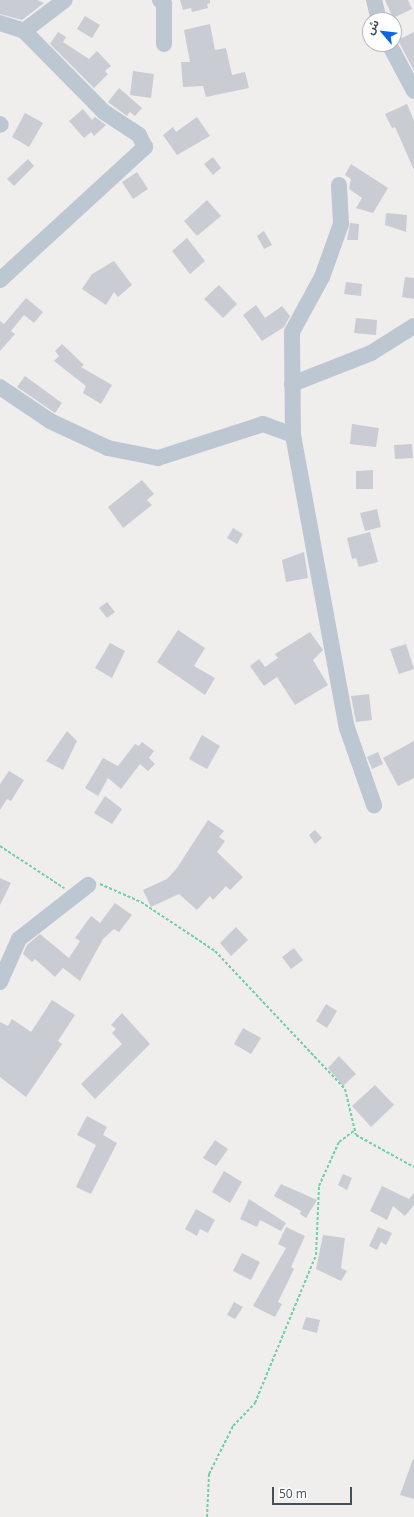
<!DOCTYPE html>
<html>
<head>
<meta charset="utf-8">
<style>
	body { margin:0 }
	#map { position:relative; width:414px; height:1517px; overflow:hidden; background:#f0eded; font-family:"Open Sans","Noto Sans Arabic",sans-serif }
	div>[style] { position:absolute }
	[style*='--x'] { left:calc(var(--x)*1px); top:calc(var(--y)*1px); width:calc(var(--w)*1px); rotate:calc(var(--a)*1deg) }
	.building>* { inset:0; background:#c9ccd3 }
	.path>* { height:2px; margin-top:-1px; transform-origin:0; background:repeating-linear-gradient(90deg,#6ed1a5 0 3px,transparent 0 5px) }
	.minor>* { height:16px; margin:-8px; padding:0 8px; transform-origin:8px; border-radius:8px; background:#bdc7d1 }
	span { translate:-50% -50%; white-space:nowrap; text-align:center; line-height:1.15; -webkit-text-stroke:3px #fff; paint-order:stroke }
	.north { position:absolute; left:362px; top:12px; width:40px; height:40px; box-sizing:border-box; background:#fff; border:1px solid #b4b9be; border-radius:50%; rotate:298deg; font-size:11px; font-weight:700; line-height:16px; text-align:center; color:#44505c }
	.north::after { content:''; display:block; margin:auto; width:14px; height:18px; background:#0e64e9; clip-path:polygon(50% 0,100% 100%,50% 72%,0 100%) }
	.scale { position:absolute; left:272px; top:1487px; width:80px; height:18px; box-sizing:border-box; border:2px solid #44505c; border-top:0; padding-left:5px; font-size:12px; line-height:14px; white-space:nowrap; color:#44505c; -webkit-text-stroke:3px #fff; paint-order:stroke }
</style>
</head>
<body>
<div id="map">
	<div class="building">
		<i style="clip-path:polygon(0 0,37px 0,44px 3px,22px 20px,0 14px)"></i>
		<i style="clip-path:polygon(180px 0,210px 0,210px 3px,207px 4px,208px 8px,192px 12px,191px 8px,183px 10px)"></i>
		<i style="clip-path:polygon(385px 0,408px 0,412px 9px,393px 18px)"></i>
		<i style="clip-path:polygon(85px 16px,100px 25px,92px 38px,77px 29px)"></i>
		<i style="clip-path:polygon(210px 24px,215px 50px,226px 48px,232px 75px,245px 72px,249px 88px,206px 97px,203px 86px,183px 87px,181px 62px,190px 62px,184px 30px)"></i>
		<i style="clip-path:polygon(58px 32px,66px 37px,63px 42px,89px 59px,97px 51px,111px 66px,105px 71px,108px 74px,94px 88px,50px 44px)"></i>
		<i style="clip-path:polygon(414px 32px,414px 71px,398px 40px)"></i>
		<i style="clip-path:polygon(133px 71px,154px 74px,151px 98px,130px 95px)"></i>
		<i style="clip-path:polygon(119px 88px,142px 108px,135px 116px,130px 112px,127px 116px,108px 102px)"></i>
		<i style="clip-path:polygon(407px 104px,414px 121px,414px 170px,395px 127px,392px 128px,385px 114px)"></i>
		<i style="clip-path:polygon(83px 109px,92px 120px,95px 117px,106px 125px,94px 136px,91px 132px,84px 138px,69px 121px)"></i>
		<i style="clip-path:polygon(25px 113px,43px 123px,29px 147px,12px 137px)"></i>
		<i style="clip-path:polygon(197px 117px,210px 136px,177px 155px,163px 135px,173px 127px,176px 132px)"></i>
		<i style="clip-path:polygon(213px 157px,221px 168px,213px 175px,204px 164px)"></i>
		<i style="clip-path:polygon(28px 159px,34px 166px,14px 186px,7px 179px)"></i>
		<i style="clip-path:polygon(351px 164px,388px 188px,373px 213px,356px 208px,362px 198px,349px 189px,351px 179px,345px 175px)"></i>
		<i style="clip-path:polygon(137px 172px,148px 189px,133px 199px,122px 182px)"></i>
		<i style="clip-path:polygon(207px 200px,221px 216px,197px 236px,184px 221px)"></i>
		<i style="clip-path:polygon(386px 213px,407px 215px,406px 232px,385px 225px)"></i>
		<i style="clip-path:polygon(350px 223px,359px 224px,358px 240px,347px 240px)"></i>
		<i style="clip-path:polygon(264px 231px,272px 245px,264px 249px,257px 236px)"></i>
		<i style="clip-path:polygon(187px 238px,205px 261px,190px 274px,172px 251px)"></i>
		<i style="clip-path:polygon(114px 261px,132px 285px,118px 297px,114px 292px,106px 305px,82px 289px,92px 274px)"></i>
		<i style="clip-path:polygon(405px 277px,414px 278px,414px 299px,402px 297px)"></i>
		<i style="clip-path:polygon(346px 282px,362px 284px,361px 296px,344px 294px)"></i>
		<i style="clip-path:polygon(219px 285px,237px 304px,223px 318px,204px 299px)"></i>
		<i style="clip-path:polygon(26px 298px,43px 312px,34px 323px,24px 315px,11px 331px,15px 334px,0 351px,0 321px,4px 324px)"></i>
		<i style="clip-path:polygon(256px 305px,265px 318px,282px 306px,290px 316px,284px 327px,262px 341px,243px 315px)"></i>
		<i style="clip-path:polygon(356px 318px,377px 320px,376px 335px,354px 333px)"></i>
		<i style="clip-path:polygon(62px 344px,84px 365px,81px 367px,112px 385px,101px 404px,83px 393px,86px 386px,54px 361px,59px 356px,55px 351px)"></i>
		<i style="clip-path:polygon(25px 376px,62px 403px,55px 413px,17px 387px)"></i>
		<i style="clip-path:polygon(352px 424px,379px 428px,376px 447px,350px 444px)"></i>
		<i style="clip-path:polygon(412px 444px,413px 458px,395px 459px,394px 445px)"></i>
		<i style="clip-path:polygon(373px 470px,373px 489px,356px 489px,356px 471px)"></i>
		<i style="clip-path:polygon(142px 480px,154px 494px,147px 500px,152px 505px,123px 528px,108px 507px)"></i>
		<i style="clip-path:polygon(377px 509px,381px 527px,365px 531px,360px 513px)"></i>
		<i style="clip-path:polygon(233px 528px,243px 534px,237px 544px,227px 538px)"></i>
		<i style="clip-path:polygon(370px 532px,378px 562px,359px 567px,356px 558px,352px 559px,347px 538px)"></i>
		<i style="clip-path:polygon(304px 552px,308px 578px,286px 582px,282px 560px)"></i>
		<i style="clip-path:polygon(107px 602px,115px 612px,107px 618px,99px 608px)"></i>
		<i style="clip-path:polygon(178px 630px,205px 648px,194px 666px,215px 678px,205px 695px,157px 662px)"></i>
		<i style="clip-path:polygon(310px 632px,323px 650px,313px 660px,328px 685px,295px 705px,277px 677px,264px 686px,250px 666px,259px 659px,265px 667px,278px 658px,275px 654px)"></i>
		<i style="clip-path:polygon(110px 643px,125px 651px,112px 678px,95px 668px)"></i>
		<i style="clip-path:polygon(406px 644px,414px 669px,399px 674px,390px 649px)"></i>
		<i style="clip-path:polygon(369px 694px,372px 720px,356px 722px,351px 696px)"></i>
		<i style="clip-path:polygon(67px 731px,77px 741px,63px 770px,46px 761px)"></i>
		<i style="clip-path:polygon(202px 735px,220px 746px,207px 769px,189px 759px)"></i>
		<i style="clip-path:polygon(414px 741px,414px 778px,398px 786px,383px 758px)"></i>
		<i style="clip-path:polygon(142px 742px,154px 751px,149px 758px,155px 764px,148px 771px,140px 764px,121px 789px,108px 778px,98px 796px,85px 788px,103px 758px,118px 766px,135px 744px,139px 746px)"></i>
		<i style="clip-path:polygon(378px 752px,383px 764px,372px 769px,367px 757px)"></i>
		<i style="clip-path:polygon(9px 771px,24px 780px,11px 801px,7px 799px,0 810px,0 784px)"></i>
		<i style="clip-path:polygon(105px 796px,122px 809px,112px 824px,94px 813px)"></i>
		<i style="clip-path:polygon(208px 820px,224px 831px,219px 837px,225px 841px,217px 852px,243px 877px,230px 890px,226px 886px,213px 900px,210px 896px,197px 910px,179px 894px,151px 907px,143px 890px,167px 879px,177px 868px)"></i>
		<i style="clip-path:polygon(315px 830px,322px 838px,315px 844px,309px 835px)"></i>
		<i style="clip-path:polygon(0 878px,11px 883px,0 905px)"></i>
		<i style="clip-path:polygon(115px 903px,132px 915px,119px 932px,114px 929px,103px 939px,80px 981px,63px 968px,55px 977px,35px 959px,32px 962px,23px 954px,27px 945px,40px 934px,69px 958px,80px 941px,75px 938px,91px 916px,100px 923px)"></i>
		<i style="clip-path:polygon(236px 927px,248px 940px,231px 956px,220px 943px)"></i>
		<i style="clip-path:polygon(294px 948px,303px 960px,291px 969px,282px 957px)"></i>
		<i style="clip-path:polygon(52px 1000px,75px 1015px,58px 1041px,62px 1044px,26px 1097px,0 1077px,0 1022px,8px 1026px,12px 1019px,31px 1032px)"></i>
		<i style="clip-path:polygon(326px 1004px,337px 1011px,327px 1028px,316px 1021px)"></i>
		<i style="clip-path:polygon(122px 1013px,150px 1044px,95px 1099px,81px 1084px,122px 1044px,112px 1033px,116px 1029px,111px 1025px)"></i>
		<i style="clip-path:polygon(243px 1028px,261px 1038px,251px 1054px,234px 1044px)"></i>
		<i style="clip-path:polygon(339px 1056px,356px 1074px,343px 1086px,328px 1068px)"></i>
		<i style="clip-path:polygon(375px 1085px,394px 1105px,371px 1127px,352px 1106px)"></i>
		<i style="clip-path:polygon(87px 1116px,107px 1127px,103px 1135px,117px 1143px,91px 1194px,76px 1187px,96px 1145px,77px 1135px)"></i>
		<i style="clip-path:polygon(215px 1140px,228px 1149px,216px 1166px,203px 1158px)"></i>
		<i style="clip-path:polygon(224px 1171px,242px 1182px,230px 1203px,212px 1192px)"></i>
		<i style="clip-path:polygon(343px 1174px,352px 1178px,347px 1190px,338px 1185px)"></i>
		<i style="clip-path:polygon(281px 1184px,317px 1200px,306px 1218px,300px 1214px,301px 1211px,274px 1196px)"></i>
		<i style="clip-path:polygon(382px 1186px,409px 1199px,414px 1193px,414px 1205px,405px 1216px,393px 1206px,387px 1220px,370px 1211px)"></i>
		<i style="clip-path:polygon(249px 1199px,286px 1223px,281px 1231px,260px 1220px,257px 1227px,240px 1219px)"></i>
		<i style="clip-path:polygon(196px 1209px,215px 1220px,208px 1233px,200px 1229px,197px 1236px,185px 1229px)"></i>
		<i style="clip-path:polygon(286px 1227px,305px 1236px,291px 1267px,294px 1269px,278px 1302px,282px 1304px,275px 1317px,253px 1306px,286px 1248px,278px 1244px)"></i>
		<i style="clip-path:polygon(378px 1227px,392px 1233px,386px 1245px,381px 1242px,377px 1250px,369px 1246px)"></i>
		<i style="clip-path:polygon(323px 1235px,345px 1238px,341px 1268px,347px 1271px,341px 1281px,316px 1269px)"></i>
		<i style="clip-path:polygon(242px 1253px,260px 1262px,251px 1280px,233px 1271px)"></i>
		<i style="clip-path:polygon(234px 1302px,243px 1307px,235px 1319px,227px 1315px)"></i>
		<i style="clip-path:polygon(306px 1317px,320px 1320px,317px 1333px,302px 1329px)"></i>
		<i style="clip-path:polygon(413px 1459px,414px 1460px,414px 1499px,400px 1495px)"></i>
	</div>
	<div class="path">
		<i style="--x:0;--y:846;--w:77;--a:33.3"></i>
		<i style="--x:100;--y:884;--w:45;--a:23.7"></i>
		<i style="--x:141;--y:902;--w:89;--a:33.5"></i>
		<i style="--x:215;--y:951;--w:190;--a:46.7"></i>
		<i style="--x:345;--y:1089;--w:47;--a:76.6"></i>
		<i style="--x:356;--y:1135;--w:66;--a:28.9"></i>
		<i style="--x:207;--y:1517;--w:43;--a:-87.3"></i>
		<i style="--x:209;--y:1474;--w:54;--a:-63.4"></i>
		<i style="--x:233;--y:1426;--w:32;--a:-46"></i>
		<i style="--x:255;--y:1403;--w:160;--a:-67.6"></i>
		<i style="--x:316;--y:1255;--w:69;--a:-87.5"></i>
		<i style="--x:319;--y:1186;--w:48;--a:-65.6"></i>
		<i style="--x:339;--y:1142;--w:20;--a:-37"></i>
	</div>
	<div class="minor">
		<i style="--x:160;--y:0;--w:6;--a:45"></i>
		<i style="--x:164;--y:4;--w:40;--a:90"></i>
		<i style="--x:374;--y:0;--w:21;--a:76"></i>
		<i style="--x:0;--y:23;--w:25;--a:18"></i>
		<i style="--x:24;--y:31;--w:51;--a:-37.1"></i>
		<i style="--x:389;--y:44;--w:53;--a:62"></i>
		<i style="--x:0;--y:124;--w:1;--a:45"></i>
		<i style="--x:0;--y:280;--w:197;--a:-42.5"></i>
		<i style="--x:145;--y:147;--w:13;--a:-117"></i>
		<i style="--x:139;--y:135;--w:42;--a:-146.7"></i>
		<i style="--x:104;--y:112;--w:114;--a:-134.6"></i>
		<i style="--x:292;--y:384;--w:85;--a:-21.4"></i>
		<i style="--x:371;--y:353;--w:51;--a:-32.1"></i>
		<i style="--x:0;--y:387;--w:60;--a:34.2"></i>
		<i style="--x:50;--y:421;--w:64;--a:25"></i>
		<i style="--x:108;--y:448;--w:51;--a:11.3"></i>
		<i style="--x:158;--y:458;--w:110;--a:-17.9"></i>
		<i style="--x:263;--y:424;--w:32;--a:20"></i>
		<i style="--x:293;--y:435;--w:298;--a:79.6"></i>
		<i style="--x:347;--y:728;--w:82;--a:70.7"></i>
		<i style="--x:293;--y:435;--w:103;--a:-90.6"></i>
		<i style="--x:292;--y:332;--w:63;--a:-61.4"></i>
		<i style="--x:322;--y:277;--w:56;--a:-70.3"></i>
		<i style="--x:341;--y:224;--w:39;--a:-93"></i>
		<i style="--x:0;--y:982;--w:47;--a:-66.2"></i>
		<i style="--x:19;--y:939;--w:88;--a:-38"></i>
	</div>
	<div class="north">ش</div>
	<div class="scale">50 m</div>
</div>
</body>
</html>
